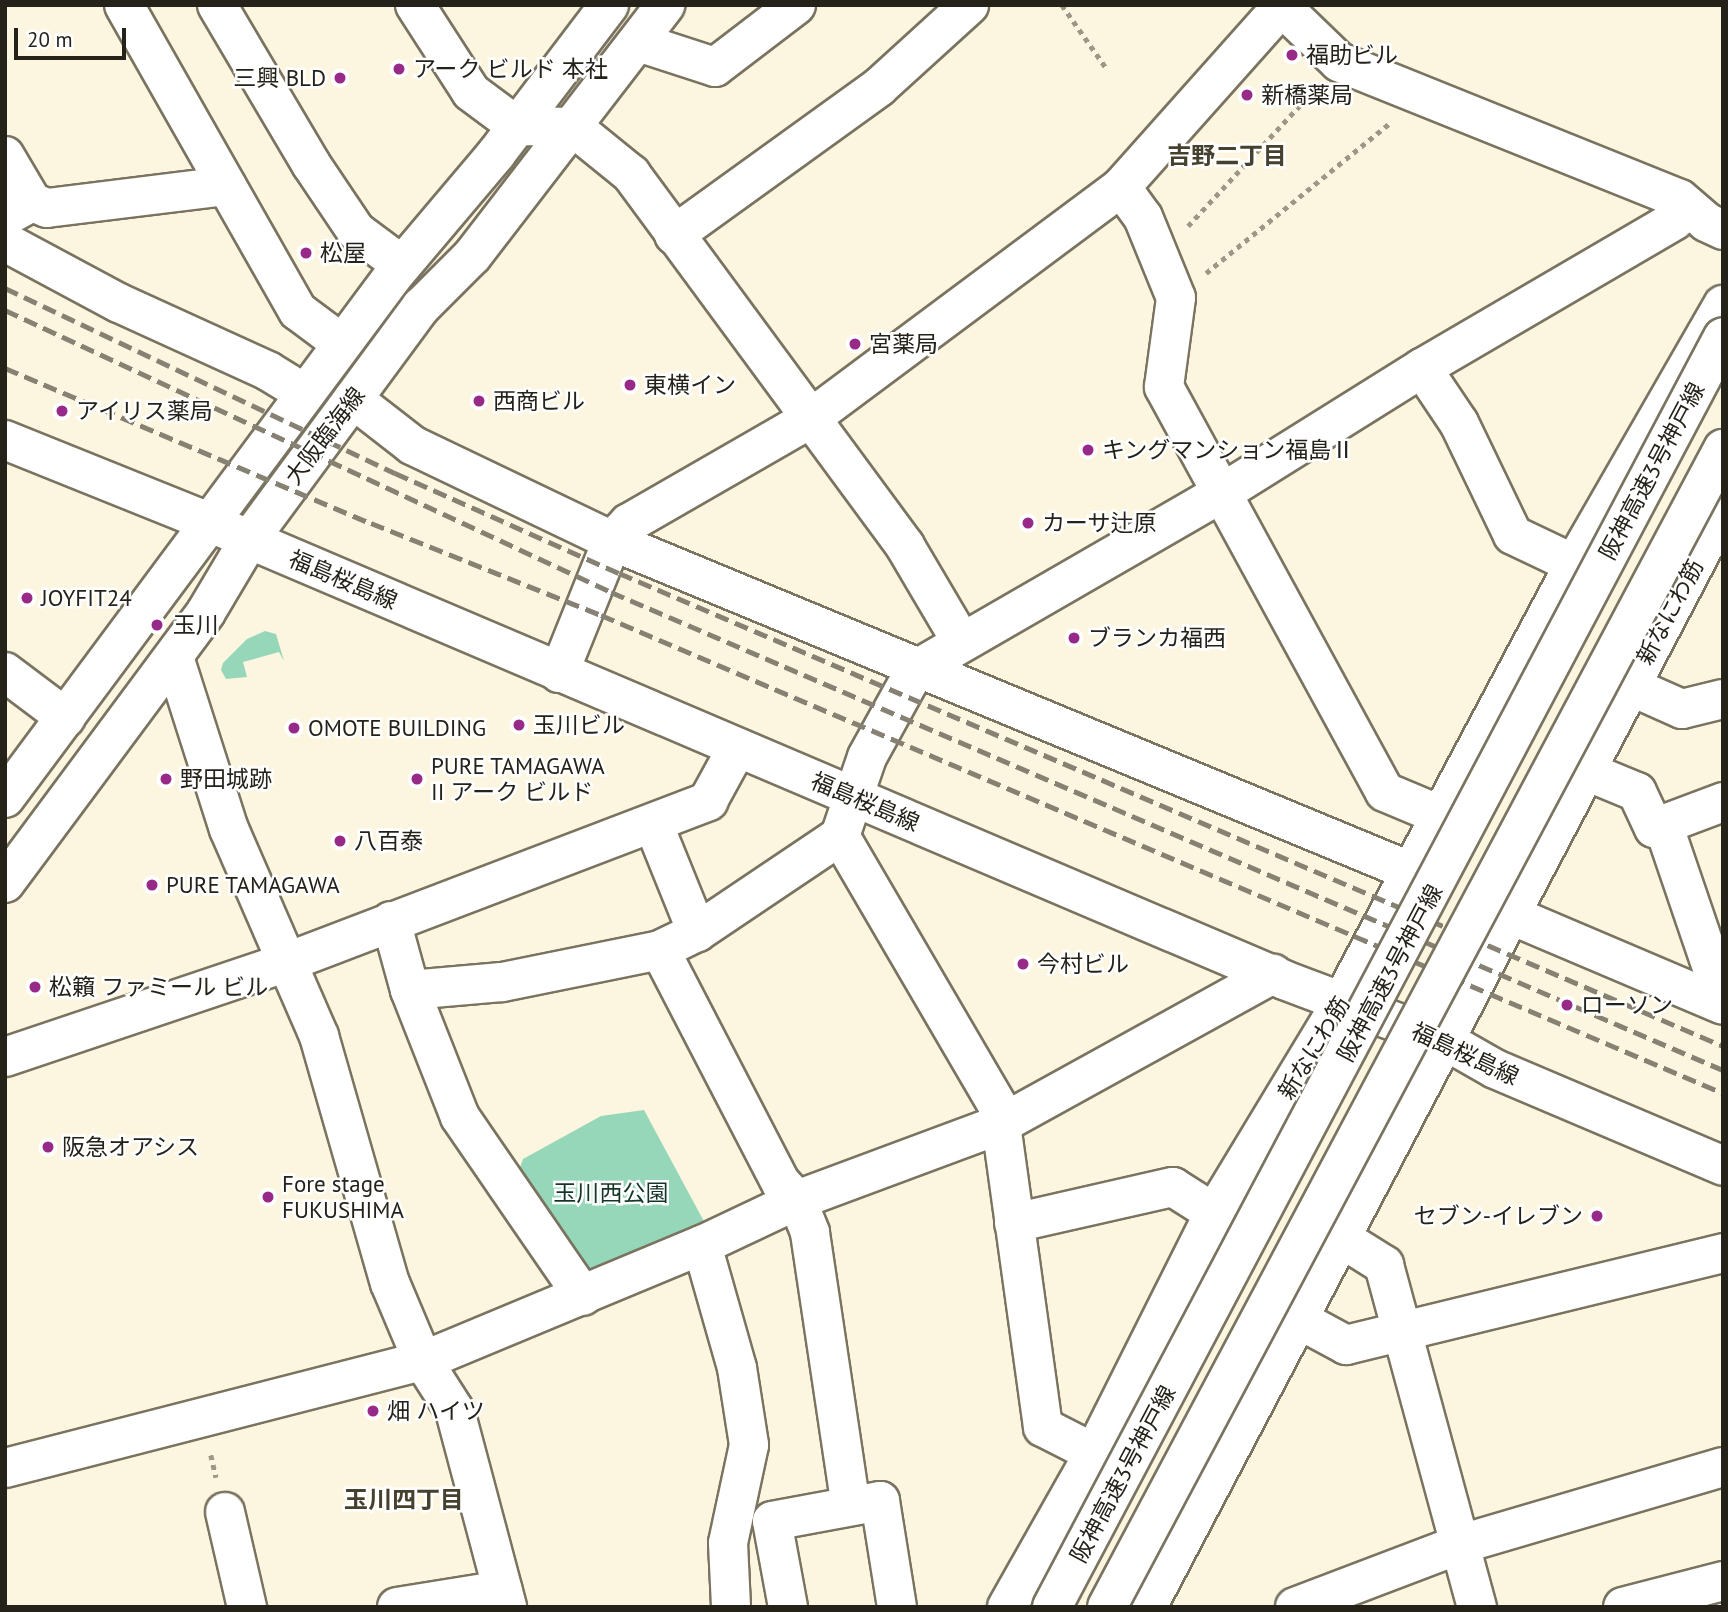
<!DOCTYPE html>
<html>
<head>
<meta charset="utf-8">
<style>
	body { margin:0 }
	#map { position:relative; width:1728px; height:1612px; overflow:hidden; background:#fcf5df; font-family:"PT Sans","Noto Sans JP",sans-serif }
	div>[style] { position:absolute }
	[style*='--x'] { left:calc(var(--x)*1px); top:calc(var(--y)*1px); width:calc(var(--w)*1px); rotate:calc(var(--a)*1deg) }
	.green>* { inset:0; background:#97d7b9 }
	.path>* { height:4.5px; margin-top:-2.25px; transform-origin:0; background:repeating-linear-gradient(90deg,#9c9787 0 5px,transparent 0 10px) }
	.roads { filter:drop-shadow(2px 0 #797360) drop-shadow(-2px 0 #797360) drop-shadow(0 2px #797360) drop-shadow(0 -2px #797360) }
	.minor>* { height:38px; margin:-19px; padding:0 19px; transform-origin:19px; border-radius:19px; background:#fff }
	.major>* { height:38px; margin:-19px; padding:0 19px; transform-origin:19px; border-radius:19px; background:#fff }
	.rail>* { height:5px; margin-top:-2.5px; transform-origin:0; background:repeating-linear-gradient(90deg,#868173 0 14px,transparent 0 21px) }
	.bridges { filter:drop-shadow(2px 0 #797360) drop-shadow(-2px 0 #797360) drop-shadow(0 2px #797360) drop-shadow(0 -2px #797360) }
	.highway-bridge>* { height:38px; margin:-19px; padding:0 19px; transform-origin:19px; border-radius:19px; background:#fff }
	.dots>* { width:19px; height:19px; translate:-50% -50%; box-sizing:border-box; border:4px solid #fff; border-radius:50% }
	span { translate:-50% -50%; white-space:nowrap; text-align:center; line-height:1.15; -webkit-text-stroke:5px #fff; paint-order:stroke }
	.poi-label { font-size:23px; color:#25221a }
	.left { translate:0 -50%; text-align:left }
	.right { translate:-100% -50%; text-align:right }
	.street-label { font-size:23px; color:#25221a }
	.park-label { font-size:23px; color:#133628 }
	.neighbourhood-label { font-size:24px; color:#46412f; font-weight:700 }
	.frame { position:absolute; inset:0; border:7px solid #25221a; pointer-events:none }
	.scale { position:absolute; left:14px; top:28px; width:112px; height:32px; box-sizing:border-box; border:4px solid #25221a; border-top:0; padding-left:9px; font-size:21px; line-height:24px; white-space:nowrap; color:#25221a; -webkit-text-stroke:5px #fff; paint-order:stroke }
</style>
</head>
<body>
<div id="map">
	<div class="green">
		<i style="clip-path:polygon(265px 631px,276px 634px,284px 661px,279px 652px,243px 662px,247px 677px,226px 679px,221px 670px,223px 663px,247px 639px)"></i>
		<i style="clip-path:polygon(644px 1110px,707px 1227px,587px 1277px,517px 1176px,523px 1159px,601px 1116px)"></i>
	</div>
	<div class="path">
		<i style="--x:1062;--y:5;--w:78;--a:54.9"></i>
		<i style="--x:1188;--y:226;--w:187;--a:-47.2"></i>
		<i style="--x:1206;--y:273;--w:236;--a:-39.2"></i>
		<i style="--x:211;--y:1455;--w:23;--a:77"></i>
	</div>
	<div class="roads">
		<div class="minor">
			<i style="--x:124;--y:5;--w:352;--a:60.4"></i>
			<i style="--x:298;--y:311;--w:54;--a:36.7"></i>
			<i style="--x:217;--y:5;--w:185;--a:59.4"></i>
			<i style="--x:311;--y:164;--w:81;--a:56.1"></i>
			<i style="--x:356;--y:231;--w:57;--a:36.5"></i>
			<i style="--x:415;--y:5;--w:103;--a:57.2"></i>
			<i style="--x:471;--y:92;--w:57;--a:36.5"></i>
			<i style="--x:517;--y:126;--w:56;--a:1"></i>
			<i style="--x:573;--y:127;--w:75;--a:39"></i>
			<i style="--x:631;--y:174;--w:462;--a:53.6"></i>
			<i style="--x:905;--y:546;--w:110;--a:59.5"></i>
			<i style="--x:1280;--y:5;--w:82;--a:44"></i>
			<i style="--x:1339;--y:62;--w:367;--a:21.9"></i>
			<i style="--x:1680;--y:199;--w:35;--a:41"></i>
			<i style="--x:1706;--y:222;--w:19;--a:25"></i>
			<i style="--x:638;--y:42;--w:81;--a:18"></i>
			<i style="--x:715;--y:67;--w:102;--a:-37.4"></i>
			<i style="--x:5;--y:156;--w:53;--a:59.6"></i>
			<i style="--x:1121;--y:187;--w:37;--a:54"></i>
			<i style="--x:1143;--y:217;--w:87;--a:67.8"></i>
			<i style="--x:1176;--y:298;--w:90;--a:97.7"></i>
			<i style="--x:1164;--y:387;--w:461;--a:61.4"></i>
			<i style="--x:1385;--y:792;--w:62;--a:22.8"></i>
			<i style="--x:5;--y:217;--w:31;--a:-29"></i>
			<i style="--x:32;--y:202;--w:16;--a:22"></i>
			<i style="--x:47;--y:208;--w:181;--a:-7"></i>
			<i style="--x:674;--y:235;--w:253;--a:-35.8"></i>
			<i style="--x:879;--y:87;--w:122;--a:-42.3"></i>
			<i style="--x:5;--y:242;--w:129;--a:28.2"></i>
			<i style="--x:119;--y:303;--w:164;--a:24.5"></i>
			<i style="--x:268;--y:371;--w:42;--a:31.4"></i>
			<i style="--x:1422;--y:368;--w:66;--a:56.1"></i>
			<i style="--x:1459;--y:423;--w:124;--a:64.3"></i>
			<i style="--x:1513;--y:535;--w:68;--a:25.4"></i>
			<i style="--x:353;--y:399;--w:75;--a:37.9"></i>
			<i style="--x:412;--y:445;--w:222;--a:25.6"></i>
			<i style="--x:612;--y:541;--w:866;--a:22.48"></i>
			<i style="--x:5;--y:440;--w:217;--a:21.9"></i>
			<i style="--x:206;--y:521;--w:1172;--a:23.06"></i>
			<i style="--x:1284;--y:980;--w:173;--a:20.6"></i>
			<i style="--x:1446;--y:1041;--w:56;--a:29.7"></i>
			<i style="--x:1495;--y:1069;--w:248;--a:23"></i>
			<i style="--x:174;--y:657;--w:181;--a:72.3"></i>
			<i style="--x:229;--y:829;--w:226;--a:66.5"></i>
			<i style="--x:319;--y:1036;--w:257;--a:74"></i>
			<i style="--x:390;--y:1283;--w:85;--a:67.1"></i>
			<i style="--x:423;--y:1361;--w:59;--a:57.4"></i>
			<i style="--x:455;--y:1411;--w:203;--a:75.1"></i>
			<i style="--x:5;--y:672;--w:76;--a:37"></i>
			<i style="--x:559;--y:673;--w:142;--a:-68.1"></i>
			<i style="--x:612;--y:541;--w:25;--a:-47"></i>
			<i style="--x:629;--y:523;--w:209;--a:-29.9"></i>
			<i style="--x:810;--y:419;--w:388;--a:-36.7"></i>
			<i style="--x:1121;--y:187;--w:244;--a:-48.3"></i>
			<i style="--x:1630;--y:686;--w:57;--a:23.9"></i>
			<i style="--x:1682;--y:709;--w:42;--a:-13.7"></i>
			<i style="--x:1586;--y:771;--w:55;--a:22.4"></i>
			<i style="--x:1637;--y:792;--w:40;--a:65"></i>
			<i style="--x:1654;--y:828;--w:74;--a:-20.6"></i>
			<i style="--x:653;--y:823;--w:118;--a:68"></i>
			<i style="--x:1663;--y:824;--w:165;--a:71.2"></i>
			<i style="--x:840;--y:836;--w:172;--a:146.1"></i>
			<i style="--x:697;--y:932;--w:41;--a:154.1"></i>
			<i style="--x:660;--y:950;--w:263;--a:62.6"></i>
			<i style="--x:781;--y:1183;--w:23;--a:47"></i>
			<i style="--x:797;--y:1200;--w:35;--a:68"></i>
			<i style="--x:810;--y:1233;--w:276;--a:81.5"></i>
			<i style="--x:1511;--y:915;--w:230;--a:23"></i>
			<i style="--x:391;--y:921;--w:72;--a:74.6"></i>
			<i style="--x:410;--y:990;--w:136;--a:68.5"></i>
			<i style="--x:460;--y:1117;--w:217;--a:55.5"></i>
			<i style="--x:410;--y:990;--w:92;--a:-5"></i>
			<i style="--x:502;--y:982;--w:161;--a:-11.4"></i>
			<i style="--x:5;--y:1057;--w:301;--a:-18.6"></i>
			<i style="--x:290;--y:961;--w:448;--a:-20.9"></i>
			<i style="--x:708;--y:801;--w:60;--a:-61.3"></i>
			<i style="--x:1014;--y:1223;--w:163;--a:-12.8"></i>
			<i style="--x:1173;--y:1187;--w:49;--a:32.4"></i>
			<i style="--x:1341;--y:1238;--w:51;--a:32.1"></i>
			<i style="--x:1384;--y:1265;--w:354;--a:74.8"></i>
			<i style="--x:702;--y:1245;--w:128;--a:74.1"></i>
			<i style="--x:737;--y:1368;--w:78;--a:81.1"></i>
			<i style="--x:749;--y:1445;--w:100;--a:102.1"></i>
			<i style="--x:728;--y:1543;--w:64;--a:87.3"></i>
			<i style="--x:1298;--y:1319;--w:55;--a:28.4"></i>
			<i style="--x:1346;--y:1345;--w:388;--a:-13.7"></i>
			<i style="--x:1094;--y:1453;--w:57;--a:-153"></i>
			<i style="--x:1043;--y:1427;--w:322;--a:-97.9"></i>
			<i style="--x:999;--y:1108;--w:315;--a:-120.3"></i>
			<i style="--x:840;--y:836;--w:83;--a:-71.1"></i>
			<i style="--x:867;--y:757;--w:99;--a:-61.1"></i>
			<i style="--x:915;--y:670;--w:354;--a:-30"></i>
			<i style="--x:1222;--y:493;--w:236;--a:-32"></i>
			<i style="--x:1422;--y:368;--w:293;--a:-30.3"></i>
			<i style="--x:5;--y:1468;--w:431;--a:-14.4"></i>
			<i style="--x:423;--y:1361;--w:302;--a:-22.6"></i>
			<i style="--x:702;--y:1245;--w:105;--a:-25.3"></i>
			<i style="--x:797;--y:1200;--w:218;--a:-20.4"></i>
			<i style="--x:1001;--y:1124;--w:311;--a:-28.9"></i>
			<i style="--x:225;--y:1512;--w:98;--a:77"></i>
			<i style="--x:397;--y:1607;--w:107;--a:-9.1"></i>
			<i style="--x:788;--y:1607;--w:87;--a:-100.5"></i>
			<i style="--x:772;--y:1521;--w:110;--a:-10.5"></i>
			<i style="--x:880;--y:1501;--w:107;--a:80.9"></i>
			<i style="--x:1295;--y:1607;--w:178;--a:-20.8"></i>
			<i style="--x:1461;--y:1544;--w:273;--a:-16.4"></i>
			<i style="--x:1623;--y:1607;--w:103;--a:-14.6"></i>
		</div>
		<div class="major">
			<i style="--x:5;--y:798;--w:650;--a:-53.38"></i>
			<i style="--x:393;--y:276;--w:160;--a:-49.8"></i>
			<i style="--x:496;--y:154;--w:187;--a:-52.8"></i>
			<i style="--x:5;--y:883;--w:337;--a:-53.4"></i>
			<i style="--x:206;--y:612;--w:84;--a:-59.2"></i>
			<i style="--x:249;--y:540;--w:290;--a:-53.6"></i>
			<i style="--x:421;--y:307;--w:72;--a:-45"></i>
			<i style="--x:472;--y:256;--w:317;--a:-52.4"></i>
			<i style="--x:1007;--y:1607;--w:177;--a:-60.5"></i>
			<i style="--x:1094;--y:1453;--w:268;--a:-63.4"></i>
			<i style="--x:1214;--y:1213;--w:245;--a:-58.8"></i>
			<i style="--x:1341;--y:1003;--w:497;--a:-62"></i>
			<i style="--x:1574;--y:564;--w:299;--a:-60.1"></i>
			<i style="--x:1147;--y:1607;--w:1239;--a:-62.3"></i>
		</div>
	</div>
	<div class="rail">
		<i style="--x:5;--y:288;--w:432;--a:25.4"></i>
		<i style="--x:395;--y:473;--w:245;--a:24.1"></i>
		<i style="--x:619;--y:573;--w:1201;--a:23.19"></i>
		<i style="--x:5;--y:310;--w:668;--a:24.95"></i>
		<i style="--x:611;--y:592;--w:1210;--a:23.26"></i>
		<i style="--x:5;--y:368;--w:397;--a:23"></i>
		<i style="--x:371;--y:523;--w:248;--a:21.8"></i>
		<i style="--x:601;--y:615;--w:1220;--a:23.08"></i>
	</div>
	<div class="bridges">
		<div class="highway-bridge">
			<i style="--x:1052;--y:1607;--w:1436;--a:-62.15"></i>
			<i style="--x:1107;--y:1607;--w:1312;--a:-61.99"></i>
		</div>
	</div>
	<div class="dots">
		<i style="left:1292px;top:55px;background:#972989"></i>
		<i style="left:399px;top:69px;background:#972989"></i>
		<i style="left:340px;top:78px;background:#972989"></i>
		<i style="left:1247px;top:95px;background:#972989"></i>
		<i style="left:306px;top:253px;background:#972989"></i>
		<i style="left:855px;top:344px;background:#972989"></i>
		<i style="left:630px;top:385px;background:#972989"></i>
		<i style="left:479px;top:401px;background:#972989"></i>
		<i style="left:62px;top:411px;background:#972989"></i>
		<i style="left:1088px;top:450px;background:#972989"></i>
		<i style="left:1028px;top:523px;background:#972989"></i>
		<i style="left:27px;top:598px;background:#972989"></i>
		<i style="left:157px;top:625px;background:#972989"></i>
		<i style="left:1074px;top:638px;background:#972989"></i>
		<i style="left:519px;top:725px;background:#972989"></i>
		<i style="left:294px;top:728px;background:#972989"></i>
		<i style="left:166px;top:779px;background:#972989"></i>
		<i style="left:417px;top:779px;background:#972989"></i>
		<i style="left:340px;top:841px;background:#972989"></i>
		<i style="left:152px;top:885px;background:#972989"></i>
		<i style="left:1023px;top:964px;background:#972989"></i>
		<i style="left:35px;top:987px;background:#972989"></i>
		<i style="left:1567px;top:1005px;background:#972989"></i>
		<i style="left:48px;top:1147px;background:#972989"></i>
		<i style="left:268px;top:1197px;background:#972989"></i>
		<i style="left:1597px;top:1216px;background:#972989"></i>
		<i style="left:373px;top:1411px;background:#972989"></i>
	</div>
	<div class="poi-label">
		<span class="left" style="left:1306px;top:55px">福助ビル</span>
		<span class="left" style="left:413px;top:69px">アーク ビルド 本社</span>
		<span class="right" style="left:326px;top:78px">三興 BLD</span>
		<span class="left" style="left:1261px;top:95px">新橋薬局</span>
		<span class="left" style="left:320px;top:253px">松屋</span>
		<span class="left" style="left:869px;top:344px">宮薬局</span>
		<span class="left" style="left:644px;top:385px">東横イン</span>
		<span class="left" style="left:493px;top:401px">西商ビル</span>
		<span class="left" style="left:76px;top:411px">アイリス薬局</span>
		<span class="left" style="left:1102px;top:450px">キングマンション福島Ⅱ</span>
		<span class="left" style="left:1042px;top:523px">カーサ辻原</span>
		<span class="left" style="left:41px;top:598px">JOYFIT24</span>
		<span class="left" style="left:173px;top:625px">玉川</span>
		<span class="left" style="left:1088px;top:638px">ブランカ福西</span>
		<span class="left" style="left:533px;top:725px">玉川ビル</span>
		<span class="left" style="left:308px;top:728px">OMOTE BUILDING</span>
		<span class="left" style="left:431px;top:779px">PURE TAMAGAWA<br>II アーク ビルド</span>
		<span class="left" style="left:180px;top:779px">野田城跡</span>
		<span class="left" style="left:354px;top:841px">八百泰</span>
		<span class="left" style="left:166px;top:885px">PURE TAMAGAWA</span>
		<span class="left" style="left:1037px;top:964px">今村ビル</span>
		<span class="left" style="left:49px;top:987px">松籟 ファミール ビル</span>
		<span class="left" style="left:1581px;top:1005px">ローソン</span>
		<span class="left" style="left:62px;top:1147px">阪急オアシス</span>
		<span class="left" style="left:282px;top:1197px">Fore stage<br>FUKUSHIMA</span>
		<span class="right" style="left:1583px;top:1216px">セブン-イレブン</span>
		<span class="left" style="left:387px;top:1411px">畑 ハイツ</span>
	</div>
	<div class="street-label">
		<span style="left:325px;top:436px;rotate:-53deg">大阪臨海線</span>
		<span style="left:1652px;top:471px;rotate:-62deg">阪神高速3号神戸線</span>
		<span style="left:343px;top:580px;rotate:23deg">福島桜島線</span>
		<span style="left:1670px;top:612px;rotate:-62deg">新なにわ筋</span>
		<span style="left:865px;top:802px;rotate:23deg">福島桜島線</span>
		<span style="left:1390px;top:973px;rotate:-62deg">阪神高速3号神戸線</span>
		<span style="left:1314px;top:1048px;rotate:-59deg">新なにわ筋</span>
		<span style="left:1465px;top:1054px;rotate:25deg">福島桜島線</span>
		<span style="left:1123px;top:1474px;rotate:-62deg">阪神高速3号神戸線</span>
	</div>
	<div class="park-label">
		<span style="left:611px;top:1193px">玉川西公園</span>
	</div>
	<div class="neighbourhood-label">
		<span style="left:1227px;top:156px">吉野二丁目</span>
		<span style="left:404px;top:1500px">玉川四丁目</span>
	</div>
	<div class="frame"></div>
	<div class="scale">20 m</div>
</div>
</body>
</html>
